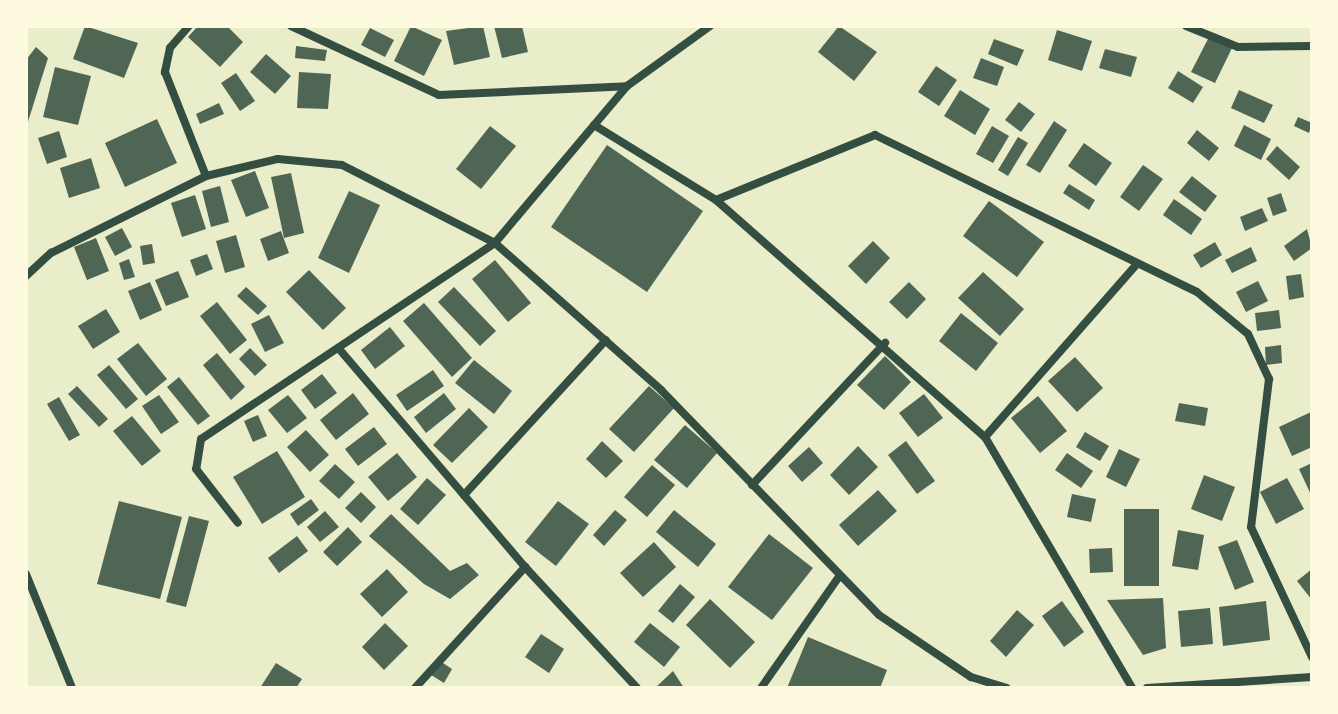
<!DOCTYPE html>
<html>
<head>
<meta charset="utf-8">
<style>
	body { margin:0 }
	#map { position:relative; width:1338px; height:714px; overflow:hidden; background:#e9edc9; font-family:"Exo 2",sans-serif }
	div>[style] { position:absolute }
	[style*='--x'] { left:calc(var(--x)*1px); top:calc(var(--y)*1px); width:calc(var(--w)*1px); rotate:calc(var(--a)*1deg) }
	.building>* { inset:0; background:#4f6655 }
	.minor>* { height:8px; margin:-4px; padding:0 4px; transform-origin:4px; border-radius:4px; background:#344e41 }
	span { translate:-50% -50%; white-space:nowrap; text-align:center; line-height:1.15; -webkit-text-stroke:8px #fefae0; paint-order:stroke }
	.frame { position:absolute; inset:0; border:28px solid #fefae0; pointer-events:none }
</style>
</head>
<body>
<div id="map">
	<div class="building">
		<i style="clip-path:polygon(85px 26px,138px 43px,124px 78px,73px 59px)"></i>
		<i style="clip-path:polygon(198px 26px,227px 26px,243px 42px,220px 67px,188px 37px)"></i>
		<i style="clip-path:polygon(411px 26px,442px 40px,424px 76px,394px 61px)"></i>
		<i style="clip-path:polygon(483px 26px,490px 57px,454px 65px,446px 31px)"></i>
		<i style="clip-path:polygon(494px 26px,522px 26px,528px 52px,502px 58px)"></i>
		<i style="clip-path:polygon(839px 26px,877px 52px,854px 81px,818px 52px)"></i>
		<i style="clip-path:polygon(370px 28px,394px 40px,385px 57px,361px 45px)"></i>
		<i style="clip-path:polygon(1057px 30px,1092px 41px,1082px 71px,1048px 60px)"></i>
		<i style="clip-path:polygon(1209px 37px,1232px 48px,1215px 83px,1191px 72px)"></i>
		<i style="clip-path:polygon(994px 39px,1024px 50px,1017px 66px,988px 54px)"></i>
		<i style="clip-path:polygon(296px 46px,327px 50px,325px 61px,295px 58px)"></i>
		<i style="clip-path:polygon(36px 47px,48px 58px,26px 128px,26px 60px)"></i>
		<i style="clip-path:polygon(1105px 49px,1137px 57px,1131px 77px,1099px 68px)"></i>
		<i style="clip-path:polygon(266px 54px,291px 76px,275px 94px,250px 72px)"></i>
		<i style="clip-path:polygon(981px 58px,1004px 67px,997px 86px,973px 78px)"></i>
		<i style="clip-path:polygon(936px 66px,957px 80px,939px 106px,918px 92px)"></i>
		<i style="clip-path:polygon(55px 67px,91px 76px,78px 125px,43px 117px)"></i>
		<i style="clip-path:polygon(1178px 71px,1203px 87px,1193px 103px,1168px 88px)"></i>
		<i style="clip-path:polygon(299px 72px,331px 74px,328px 109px,297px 108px)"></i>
		<i style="clip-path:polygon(236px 73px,255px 101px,240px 111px,221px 83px)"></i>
		<i style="clip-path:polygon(960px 90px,990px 109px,975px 135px,944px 116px)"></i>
		<i style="clip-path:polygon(1239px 90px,1273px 105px,1264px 123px,1231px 108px)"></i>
		<i style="clip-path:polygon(1019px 102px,1035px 114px,1021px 132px,1005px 120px)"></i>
		<i style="clip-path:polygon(219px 103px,224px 114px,200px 124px,196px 114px)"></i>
		<i style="clip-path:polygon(1298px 117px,1312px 123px,1309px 133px,1294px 126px)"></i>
		<i style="clip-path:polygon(157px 119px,177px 163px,125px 187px,105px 143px)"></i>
		<i style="clip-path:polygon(1054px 121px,1067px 130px,1040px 173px,1026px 165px)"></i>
		<i style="clip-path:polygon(1244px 125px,1271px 139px,1261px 160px,1234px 146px)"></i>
		<i style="clip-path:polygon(490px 126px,516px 146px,481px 189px,456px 169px)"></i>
		<i style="clip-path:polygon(992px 126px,1009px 136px,993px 163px,976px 154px)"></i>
		<i style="clip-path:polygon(1197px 130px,1219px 148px,1209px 161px,1187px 143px)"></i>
		<i style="clip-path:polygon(59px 131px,67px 157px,47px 164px,38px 138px)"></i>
		<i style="clip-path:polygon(1018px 137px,1028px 143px,1008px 176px,998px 170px)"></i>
		<i style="clip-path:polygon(1084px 143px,1112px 163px,1096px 186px,1068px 166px)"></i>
		<i style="clip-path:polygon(607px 145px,703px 211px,647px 292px,551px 227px)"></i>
		<i style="clip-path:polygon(1277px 146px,1300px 167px,1289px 180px,1266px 159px)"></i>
		<i style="clip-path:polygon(91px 158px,100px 188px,69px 198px,60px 168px)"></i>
		<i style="clip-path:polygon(1143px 165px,1163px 179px,1139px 211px,1120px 197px)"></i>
		<i style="clip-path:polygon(255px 171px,269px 208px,246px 217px,231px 180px)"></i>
		<i style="clip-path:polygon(291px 173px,304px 233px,284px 238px,271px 177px)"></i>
		<i style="clip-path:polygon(1192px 176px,1217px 196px,1205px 212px,1179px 192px)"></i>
		<i style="clip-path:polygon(1069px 184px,1095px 200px,1089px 210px,1063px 193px)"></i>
		<i style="clip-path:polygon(220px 186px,229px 222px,211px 227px,202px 191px)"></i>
		<i style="clip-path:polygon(349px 191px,380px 205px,349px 273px,318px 258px)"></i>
		<i style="clip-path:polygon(1281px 193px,1287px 211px,1273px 216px,1267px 198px)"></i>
		<i style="clip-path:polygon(195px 195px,206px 229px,182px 237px,171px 203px)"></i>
		<i style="clip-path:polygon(1174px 199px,1202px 219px,1191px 235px,1163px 215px)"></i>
		<i style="clip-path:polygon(989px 201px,1044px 242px,1017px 277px,963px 236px)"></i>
		<i style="clip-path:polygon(1262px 208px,1268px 221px,1245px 231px,1240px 217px)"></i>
		<i style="clip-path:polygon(122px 228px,132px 247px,115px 256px,105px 237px)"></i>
		<i style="clip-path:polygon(1307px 229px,1312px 248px,1294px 261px,1284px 246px)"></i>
		<i style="clip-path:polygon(281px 231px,289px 253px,268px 261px,260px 239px)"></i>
		<i style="clip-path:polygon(236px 235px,245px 267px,225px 273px,216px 241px)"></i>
		<i style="clip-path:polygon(96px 238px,109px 271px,87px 280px,74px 247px)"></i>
		<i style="clip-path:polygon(873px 241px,890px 258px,866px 284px,848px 266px)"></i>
		<i style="clip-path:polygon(1215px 242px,1222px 255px,1201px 268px,1193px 255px)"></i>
		<i style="clip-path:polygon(152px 244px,155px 263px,143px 265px,140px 246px)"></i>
		<i style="clip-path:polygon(1251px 247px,1257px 261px,1232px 273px,1225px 260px)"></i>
		<i style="clip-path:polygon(207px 254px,213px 269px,196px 276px,190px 260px)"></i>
		<i style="clip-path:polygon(129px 259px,135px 277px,124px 280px,119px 263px)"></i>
		<i style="clip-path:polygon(495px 260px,531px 303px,508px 322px,472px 279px)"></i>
		<i style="clip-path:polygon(309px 270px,346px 308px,323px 330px,286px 292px)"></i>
		<i style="clip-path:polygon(178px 271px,189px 297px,166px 306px,155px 280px)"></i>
		<i style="clip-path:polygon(983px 272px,1024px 309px,1000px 336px,958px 298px)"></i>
		<i style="clip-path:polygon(1301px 274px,1304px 297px,1289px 300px,1286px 276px)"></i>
		<i style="clip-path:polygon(1258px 281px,1268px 301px,1246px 312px,1236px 292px)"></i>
		<i style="clip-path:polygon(150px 282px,162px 310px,140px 320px,128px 291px)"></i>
		<i style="clip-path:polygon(909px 282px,926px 299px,907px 319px,889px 302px)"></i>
		<i style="clip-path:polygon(246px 287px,267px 306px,258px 315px,237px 296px)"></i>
		<i style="clip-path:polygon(454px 287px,496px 331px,480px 346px,438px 302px)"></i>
		<i style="clip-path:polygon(217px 302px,247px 340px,230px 354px,200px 316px)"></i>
		<i style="clip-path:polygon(424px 303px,472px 358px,452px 377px,403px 321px)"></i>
		<i style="clip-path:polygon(106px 309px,120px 332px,93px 349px,78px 326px)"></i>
		<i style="clip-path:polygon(1279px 310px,1281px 328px,1257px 331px,1255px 313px)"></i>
		<i style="clip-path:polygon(961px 313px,998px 343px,976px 371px,939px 341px)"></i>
		<i style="clip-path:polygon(269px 315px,284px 343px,265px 352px,251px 324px)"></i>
		<i style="clip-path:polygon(390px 327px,405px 346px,375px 369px,361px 350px)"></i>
		<i style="clip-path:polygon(138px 343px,167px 379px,146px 396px,117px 359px)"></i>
		<i style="clip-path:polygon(1281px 345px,1282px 363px,1266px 365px,1265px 347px)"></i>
		<i style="clip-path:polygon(250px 348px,267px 365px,255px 376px,239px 359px)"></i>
		<i style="clip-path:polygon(217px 353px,245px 387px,231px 400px,203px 365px)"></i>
		<i style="clip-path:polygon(885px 356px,911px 382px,884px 410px,857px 385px)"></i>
		<i style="clip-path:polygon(1075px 357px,1103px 388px,1077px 412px,1048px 381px)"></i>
		<i style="clip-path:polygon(474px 360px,512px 391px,494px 414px,455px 383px)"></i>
		<i style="clip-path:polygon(109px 365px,138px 399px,126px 409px,97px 375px)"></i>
		<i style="clip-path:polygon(433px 370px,444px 386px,407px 411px,396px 395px)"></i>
		<i style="clip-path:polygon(322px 374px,337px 393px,315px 409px,301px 390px)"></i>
		<i style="clip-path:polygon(179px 377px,210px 416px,198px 425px,167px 387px)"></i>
		<i style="clip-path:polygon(77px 386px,108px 419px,99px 427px,68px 394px)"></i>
		<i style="clip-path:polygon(649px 386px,674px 408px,634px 452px,609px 429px)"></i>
		<i style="clip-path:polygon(353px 393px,369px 414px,336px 440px,320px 420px)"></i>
		<i style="clip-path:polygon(444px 393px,456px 409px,426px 433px,414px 417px)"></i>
		<i style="clip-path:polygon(924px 394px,943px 418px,918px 437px,899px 413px)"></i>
		<i style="clip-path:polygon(159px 395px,179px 422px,161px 434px,142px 406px)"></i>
		<i style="clip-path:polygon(288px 395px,307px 418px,287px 433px,268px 410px)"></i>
		<i style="clip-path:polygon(1038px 396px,1067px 431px,1040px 453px,1011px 418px)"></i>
		<i style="clip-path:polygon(59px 397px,80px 435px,69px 441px,47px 404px)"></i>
		<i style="clip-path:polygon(1179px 403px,1208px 408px,1205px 426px,1175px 421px)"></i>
		<i style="clip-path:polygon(469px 408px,488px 427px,452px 463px,433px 445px)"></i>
		<i style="clip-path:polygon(1311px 412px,1312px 447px,1292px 456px,1279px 427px)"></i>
		<i style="clip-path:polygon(258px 415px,267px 436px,253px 442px,244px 421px)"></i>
		<i style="clip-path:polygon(132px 416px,161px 451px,142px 466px,113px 431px)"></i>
		<i style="clip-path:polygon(685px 425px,717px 453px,687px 488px,654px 460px)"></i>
		<i style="clip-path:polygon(374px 427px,387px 444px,358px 466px,345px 449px)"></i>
		<i style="clip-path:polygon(306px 430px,329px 455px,310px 472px,287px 447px)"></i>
		<i style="clip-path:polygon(1085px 432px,1109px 446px,1100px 461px,1076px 447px)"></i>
		<i style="clip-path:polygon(602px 441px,623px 461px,606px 478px,586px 459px)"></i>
		<i style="clip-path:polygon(906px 441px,935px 481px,917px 494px,888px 455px)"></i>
		<i style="clip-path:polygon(858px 446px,878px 467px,849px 495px,830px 475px)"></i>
		<i style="clip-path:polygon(809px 447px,823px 463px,802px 482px,788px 466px)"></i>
		<i style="clip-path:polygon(1119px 449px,1140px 459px,1126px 487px,1106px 477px)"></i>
		<i style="clip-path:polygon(277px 451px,305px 497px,262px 524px,233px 477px)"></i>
		<i style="clip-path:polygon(397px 453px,417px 477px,388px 501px,368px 477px)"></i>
		<i style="clip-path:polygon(1067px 453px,1093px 471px,1081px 488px,1055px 470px)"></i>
		<i style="clip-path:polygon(1312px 463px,1312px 497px,1299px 469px)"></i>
		<i style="clip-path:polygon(335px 464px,355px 482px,339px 499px,319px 481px)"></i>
		<i style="clip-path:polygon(652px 465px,675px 485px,647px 517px,624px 497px)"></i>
		<i style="clip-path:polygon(1204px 475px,1235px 487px,1222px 521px,1191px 509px)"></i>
		<i style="clip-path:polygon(427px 478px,446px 495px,418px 525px,400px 509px)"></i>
		<i style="clip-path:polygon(1287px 478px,1304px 509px,1276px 524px,1260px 492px)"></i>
		<i style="clip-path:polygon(878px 490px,897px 511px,858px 546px,839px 525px)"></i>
		<i style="clip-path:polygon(361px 492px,376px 507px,361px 523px,345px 508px)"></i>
		<i style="clip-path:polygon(1072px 494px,1096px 499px,1091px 522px,1067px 517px)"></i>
		<i style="clip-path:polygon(311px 499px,319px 510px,298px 526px,290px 514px)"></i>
		<i style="clip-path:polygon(119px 501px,182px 517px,160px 599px,97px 584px)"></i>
		<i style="clip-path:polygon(558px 501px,589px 524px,556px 566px,525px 542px)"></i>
		<i style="clip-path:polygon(1124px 509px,1159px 509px,1159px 586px,1124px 586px)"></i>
		<i style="clip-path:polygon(615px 510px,627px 520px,604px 546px,593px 535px)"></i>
		<i style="clip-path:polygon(674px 510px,716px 544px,698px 567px,656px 532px)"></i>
		<i style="clip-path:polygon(325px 511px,339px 527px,320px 542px,307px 527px)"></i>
		<i style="clip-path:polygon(391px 514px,450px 571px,467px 563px,479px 575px,450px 599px,424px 584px,369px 536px)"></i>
		<i style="clip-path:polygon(189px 516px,209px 521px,186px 607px,166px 602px)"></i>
		<i style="clip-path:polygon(348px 527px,362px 542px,337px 566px,323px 552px)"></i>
		<i style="clip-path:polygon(1178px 530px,1204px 535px,1198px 570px,1172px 566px)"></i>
		<i style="clip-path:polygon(769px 534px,813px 568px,772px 620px,728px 587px)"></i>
		<i style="clip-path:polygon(297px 536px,308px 551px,279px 573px,268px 558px)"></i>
		<i style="clip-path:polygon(1237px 540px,1254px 582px,1235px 590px,1218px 547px)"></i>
		<i style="clip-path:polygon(654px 542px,676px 567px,643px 597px,620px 573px)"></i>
		<i style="clip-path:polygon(1112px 548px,1113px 572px,1090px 573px,1089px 549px)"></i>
		<i style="clip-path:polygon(387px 569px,408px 592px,382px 617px,360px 594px)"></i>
		<i style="clip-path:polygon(1312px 569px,1312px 600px,1297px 581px)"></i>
		<i style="clip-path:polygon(680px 584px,695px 597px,673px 623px,658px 611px)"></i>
		<i style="clip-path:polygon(1163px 598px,1166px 648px,1143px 655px,1107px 600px)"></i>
		<i style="clip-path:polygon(710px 599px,755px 642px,730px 668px,686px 625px)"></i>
		<i style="clip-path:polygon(1062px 601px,1084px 632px,1064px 647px,1042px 616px)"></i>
		<i style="clip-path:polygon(1266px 601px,1270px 640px,1223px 646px,1219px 607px)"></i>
		<i style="clip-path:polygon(1210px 608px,1213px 644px,1181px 647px,1178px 611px)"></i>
		<i style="clip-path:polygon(1017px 610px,1034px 625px,1006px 657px,990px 641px)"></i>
		<i style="clip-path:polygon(385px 623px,408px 646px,384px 670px,362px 647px)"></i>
		<i style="clip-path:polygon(650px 623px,680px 647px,664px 667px,634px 642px)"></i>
		<i style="clip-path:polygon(541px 634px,564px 649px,549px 673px,525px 657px)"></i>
		<i style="clip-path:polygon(808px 637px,887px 670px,880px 688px,787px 688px)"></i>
		<i style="clip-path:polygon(440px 661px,452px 669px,444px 683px,431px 675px)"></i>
		<i style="clip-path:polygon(276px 663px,302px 679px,296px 688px,260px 688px)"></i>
		<i style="clip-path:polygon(673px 671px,684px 688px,655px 688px)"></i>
	</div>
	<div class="minor">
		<i style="--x:189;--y:26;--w:29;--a:131"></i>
		<i style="--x:170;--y:48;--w:25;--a:102"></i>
		<i style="--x:165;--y:72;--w:112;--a:68.5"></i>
		<i style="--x:206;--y:176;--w:74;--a:-13.3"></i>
		<i style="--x:278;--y:159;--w:64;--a:5.4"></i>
		<i style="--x:342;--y:165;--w:172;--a:27"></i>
		<i style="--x:495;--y:243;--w:353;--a:146.3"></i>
		<i style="--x:201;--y:439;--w:30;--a:99"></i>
		<i style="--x:196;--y:469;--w:68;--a:52.1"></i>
		<i style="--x:291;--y:26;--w:163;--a:25"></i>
		<i style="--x:439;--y:95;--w:188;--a:-2.7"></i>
		<i style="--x:710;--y:26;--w:102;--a:144.1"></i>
		<i style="--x:627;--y:86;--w:205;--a:130.1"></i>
		<i style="--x:495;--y:243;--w:222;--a:41.5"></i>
		<i style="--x:661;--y:390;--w:313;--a:45.9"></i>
		<i style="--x:879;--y:615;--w:111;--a:34"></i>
		<i style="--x:971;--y:677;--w:37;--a:17"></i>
		<i style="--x:1186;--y:26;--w:56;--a:22"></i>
		<i style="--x:1238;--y:47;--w:74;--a:-0.8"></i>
		<i style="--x:594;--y:125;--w:143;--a:31.6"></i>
		<i style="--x:716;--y:200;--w:359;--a:41.4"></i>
		<i style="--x:985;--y:437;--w:291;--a:59.6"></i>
		<i style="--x:716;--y:200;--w:172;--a:-22.2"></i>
		<i style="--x:875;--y:135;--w:358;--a:26"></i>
		<i style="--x:1197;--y:292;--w:66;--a:39.5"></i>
		<i style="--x:1248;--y:334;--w:50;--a:65"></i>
		<i style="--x:1269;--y:379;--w:149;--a:96.9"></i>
		<i style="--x:1251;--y:527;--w:144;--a:64.9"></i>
		<i style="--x:26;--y:276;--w:34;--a:-43"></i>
		<i style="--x:51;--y:253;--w:173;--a:-26.4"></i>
		<i style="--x:340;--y:350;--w:191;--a:49.5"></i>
		<i style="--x:985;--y:437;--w:229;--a:-48.7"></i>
		<i style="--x:752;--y:485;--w:195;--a:-46.9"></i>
		<i style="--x:525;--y:567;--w:94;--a:-130.3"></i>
		<i style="--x:464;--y:495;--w:210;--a:-47.5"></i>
		<i style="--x:26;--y:574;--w:123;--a:68"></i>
		<i style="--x:415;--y:688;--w:164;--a:-47.7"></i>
		<i style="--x:525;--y:567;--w:165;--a:47.2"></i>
		<i style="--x:761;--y:688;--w:134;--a:-55"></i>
		<i style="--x:1147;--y:688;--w:165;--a:-3.8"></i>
	</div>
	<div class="frame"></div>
</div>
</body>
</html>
